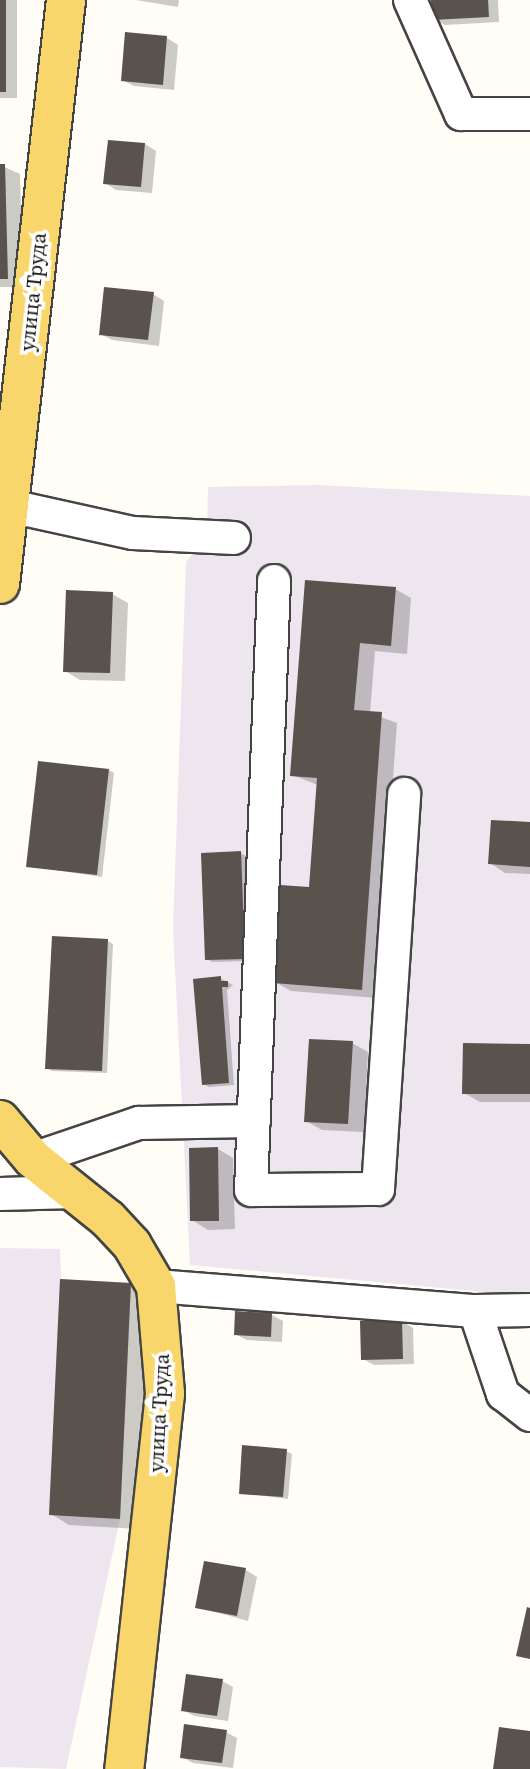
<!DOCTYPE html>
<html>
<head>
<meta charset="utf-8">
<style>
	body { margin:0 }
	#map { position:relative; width:530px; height:1769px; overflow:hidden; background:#fffdf5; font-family:"Source Serif 4",serif }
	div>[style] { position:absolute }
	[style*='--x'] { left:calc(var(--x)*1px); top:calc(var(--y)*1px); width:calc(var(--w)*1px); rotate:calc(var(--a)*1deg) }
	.industrial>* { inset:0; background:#eee6ef }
	.shadow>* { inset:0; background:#0003 }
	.building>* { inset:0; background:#5a524d }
	.roads { filter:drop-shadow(2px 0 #444) drop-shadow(-2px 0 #444) drop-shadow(0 2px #444) drop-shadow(0 -2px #444) }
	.minor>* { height:32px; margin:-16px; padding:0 16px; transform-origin:16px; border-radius:16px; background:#fff }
	.major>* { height:38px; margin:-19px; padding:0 19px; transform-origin:19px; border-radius:19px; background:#f9d66b }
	span { translate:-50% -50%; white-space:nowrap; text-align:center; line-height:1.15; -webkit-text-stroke:7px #fff; paint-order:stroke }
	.street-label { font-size:21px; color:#111 }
</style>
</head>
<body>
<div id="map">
	<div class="industrial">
		<i style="clip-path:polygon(317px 485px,530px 496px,530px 1296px,190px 1265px,173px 929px,186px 562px,207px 537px,208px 487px)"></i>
		<i style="clip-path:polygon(0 1248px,60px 1249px,61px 1279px,131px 1283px,120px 1519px,66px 1769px,0 1767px)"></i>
	</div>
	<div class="shadow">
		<i style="clip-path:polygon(0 0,17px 0,17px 98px,0 98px)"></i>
		<i style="clip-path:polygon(136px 0,179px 0,178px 7px)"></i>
		<i style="clip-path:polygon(433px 0,498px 0,499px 22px,445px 25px,434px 19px)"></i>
		<i style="clip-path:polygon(127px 34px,167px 38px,178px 45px,174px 90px,134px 86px,122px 80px)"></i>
		<i style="clip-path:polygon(145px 144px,156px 151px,152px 193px,116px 190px,105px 183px)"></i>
		<i style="clip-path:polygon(0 165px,20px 174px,23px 287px,0 287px)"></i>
		<i style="clip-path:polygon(153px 294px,164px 301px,159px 346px,112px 340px,101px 334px)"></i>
		<i style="clip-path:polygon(306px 582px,395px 589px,411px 598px,407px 654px,375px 651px,370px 713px,397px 723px,377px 998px,291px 991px,275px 982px,311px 889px,318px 785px,292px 775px)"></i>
		<i style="clip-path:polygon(112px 594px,128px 603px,125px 681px,80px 680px,65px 671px)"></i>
		<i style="clip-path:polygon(109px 770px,114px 773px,102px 877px,28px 866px)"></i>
		<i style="clip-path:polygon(530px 824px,530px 874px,505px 873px,490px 863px)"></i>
		<i style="clip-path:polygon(240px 853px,246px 856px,250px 961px,212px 962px,207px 959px)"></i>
		<i style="clip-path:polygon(108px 941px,113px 944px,107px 1073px,52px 1071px,47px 1068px)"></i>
		<i style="clip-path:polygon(220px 978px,233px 985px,227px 990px,234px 1085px,209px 1087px,203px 1084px)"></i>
		<i style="clip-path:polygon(352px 1043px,368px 1052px,364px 1132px,322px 1130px,306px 1121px)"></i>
		<i style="clip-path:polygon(530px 1046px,530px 1102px,480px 1102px,464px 1093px)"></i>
		<i style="clip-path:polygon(218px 1149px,233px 1158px,235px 1229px,208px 1230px,192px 1220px)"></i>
		<i style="clip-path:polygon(131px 1284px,149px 1295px,138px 1529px,69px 1525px,51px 1514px)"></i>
		<i style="clip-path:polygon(272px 1315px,283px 1321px,282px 1342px,247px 1340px,235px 1334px)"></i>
		<i style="clip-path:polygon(402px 1321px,413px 1328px,414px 1364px,374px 1365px,363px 1359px)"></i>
		<i style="clip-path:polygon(286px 1451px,292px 1454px,288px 1499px,240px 1493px)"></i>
		<i style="clip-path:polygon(246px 1570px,257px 1577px,248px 1621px,197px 1607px)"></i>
		<i style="clip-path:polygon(222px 1681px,233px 1687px,228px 1721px,194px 1716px,183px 1710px)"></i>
		<i style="clip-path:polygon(226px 1732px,237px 1738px,233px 1768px,193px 1763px,182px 1757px)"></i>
	</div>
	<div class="building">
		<i style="clip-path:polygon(0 0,6px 0,6px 92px,0 92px)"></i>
		<i style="clip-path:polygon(431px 0,488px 0,489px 17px,432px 20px)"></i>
		<i style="clip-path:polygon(125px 32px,167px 36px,163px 85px,121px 81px)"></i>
		<i style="clip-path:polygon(108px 140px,145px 143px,141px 187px,103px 184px)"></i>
		<i style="clip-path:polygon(0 164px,5px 164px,8px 279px,0 279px)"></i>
		<i style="clip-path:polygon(104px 287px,154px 292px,148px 340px,99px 335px)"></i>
		<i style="clip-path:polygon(305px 580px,396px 587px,391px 646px,360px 643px,354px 710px,382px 712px,362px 990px,273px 983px,280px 885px,309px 887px,317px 778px,290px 776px)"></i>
		<i style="clip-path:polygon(66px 590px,113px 592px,110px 673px,63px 672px)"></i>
		<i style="clip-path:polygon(38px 761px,109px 769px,97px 875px,26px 867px)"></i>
		<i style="clip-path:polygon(491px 820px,530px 822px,530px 867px,488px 864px)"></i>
		<i style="clip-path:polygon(241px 851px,245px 959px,205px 960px,201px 853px)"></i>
		<i style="clip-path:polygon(52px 936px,108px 939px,102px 1071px,45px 1069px)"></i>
		<i style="clip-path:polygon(221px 976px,221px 981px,228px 981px,228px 987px,222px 987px,229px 1083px,202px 1085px,193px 979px)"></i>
		<i style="clip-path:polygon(309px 1039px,353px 1041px,348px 1124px,304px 1122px)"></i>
		<i style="clip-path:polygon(463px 1043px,530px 1044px,530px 1094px,462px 1094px)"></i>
		<i style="clip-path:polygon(218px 1147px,219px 1221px,190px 1221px,189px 1148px)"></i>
		<i style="clip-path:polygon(60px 1279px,131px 1283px,120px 1519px,49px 1515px)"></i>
		<i style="clip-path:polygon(235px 1311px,272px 1313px,271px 1337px,234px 1335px)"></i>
		<i style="clip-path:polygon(402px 1320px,403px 1359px,361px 1360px,360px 1321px)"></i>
		<i style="clip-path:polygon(242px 1445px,287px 1449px,283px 1497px,239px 1494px)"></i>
		<i style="clip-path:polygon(204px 1561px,246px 1568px,237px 1616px,195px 1608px)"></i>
		<i style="clip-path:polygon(527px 1607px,530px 1608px,530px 1659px,516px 1656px)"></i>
		<i style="clip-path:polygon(186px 1674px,223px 1679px,217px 1716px,181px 1711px)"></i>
		<i style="clip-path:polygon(184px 1724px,227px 1730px,222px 1763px,180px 1758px)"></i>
		<i style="clip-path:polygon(499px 1727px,530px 1731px,530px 1769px,493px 1769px)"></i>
	</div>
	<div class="roads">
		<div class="minor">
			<i style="--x:410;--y:0;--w:125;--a:65.9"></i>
			<i style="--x:461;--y:114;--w:69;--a:0"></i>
			<i style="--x:10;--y:506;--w:126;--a:12.4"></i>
			<i style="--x:133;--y:533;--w:101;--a:2.8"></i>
			<i style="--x:274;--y:581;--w:609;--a:92.16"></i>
			<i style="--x:251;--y:1190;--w:127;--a:-0.5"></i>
			<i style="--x:378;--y:1189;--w:396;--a:-86.2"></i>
			<i style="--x:33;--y:1159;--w:112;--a:-18.8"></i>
			<i style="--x:139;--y:1123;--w:115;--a:-1"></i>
			<i style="--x:0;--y:1194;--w:75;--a:-1.5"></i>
			<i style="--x:156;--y:1286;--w:320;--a:4.5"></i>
			<i style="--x:475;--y:1311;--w:88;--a:71.4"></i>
			<i style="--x:503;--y:1394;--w:34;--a:38"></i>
			<i style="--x:475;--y:1311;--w:55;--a:-1"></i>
		</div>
		<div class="major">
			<i style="--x:0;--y:584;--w:588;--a:-83.55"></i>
			<i style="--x:0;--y:1120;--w:51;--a:49.8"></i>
			<i style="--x:33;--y:1159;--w:96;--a:38.7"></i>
			<i style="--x:108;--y:1219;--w:35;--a:47"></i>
			<i style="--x:132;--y:1245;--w:48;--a:59.7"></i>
			<i style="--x:156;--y:1286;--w:108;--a:85.2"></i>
			<i style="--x:165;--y:1394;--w:377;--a:96.2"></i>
		</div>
	</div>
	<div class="street-label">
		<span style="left:33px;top:292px;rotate:-84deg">улица Труда</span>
		<span style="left:159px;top:1413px;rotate:-87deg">улица Труда</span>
	</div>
</div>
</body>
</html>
